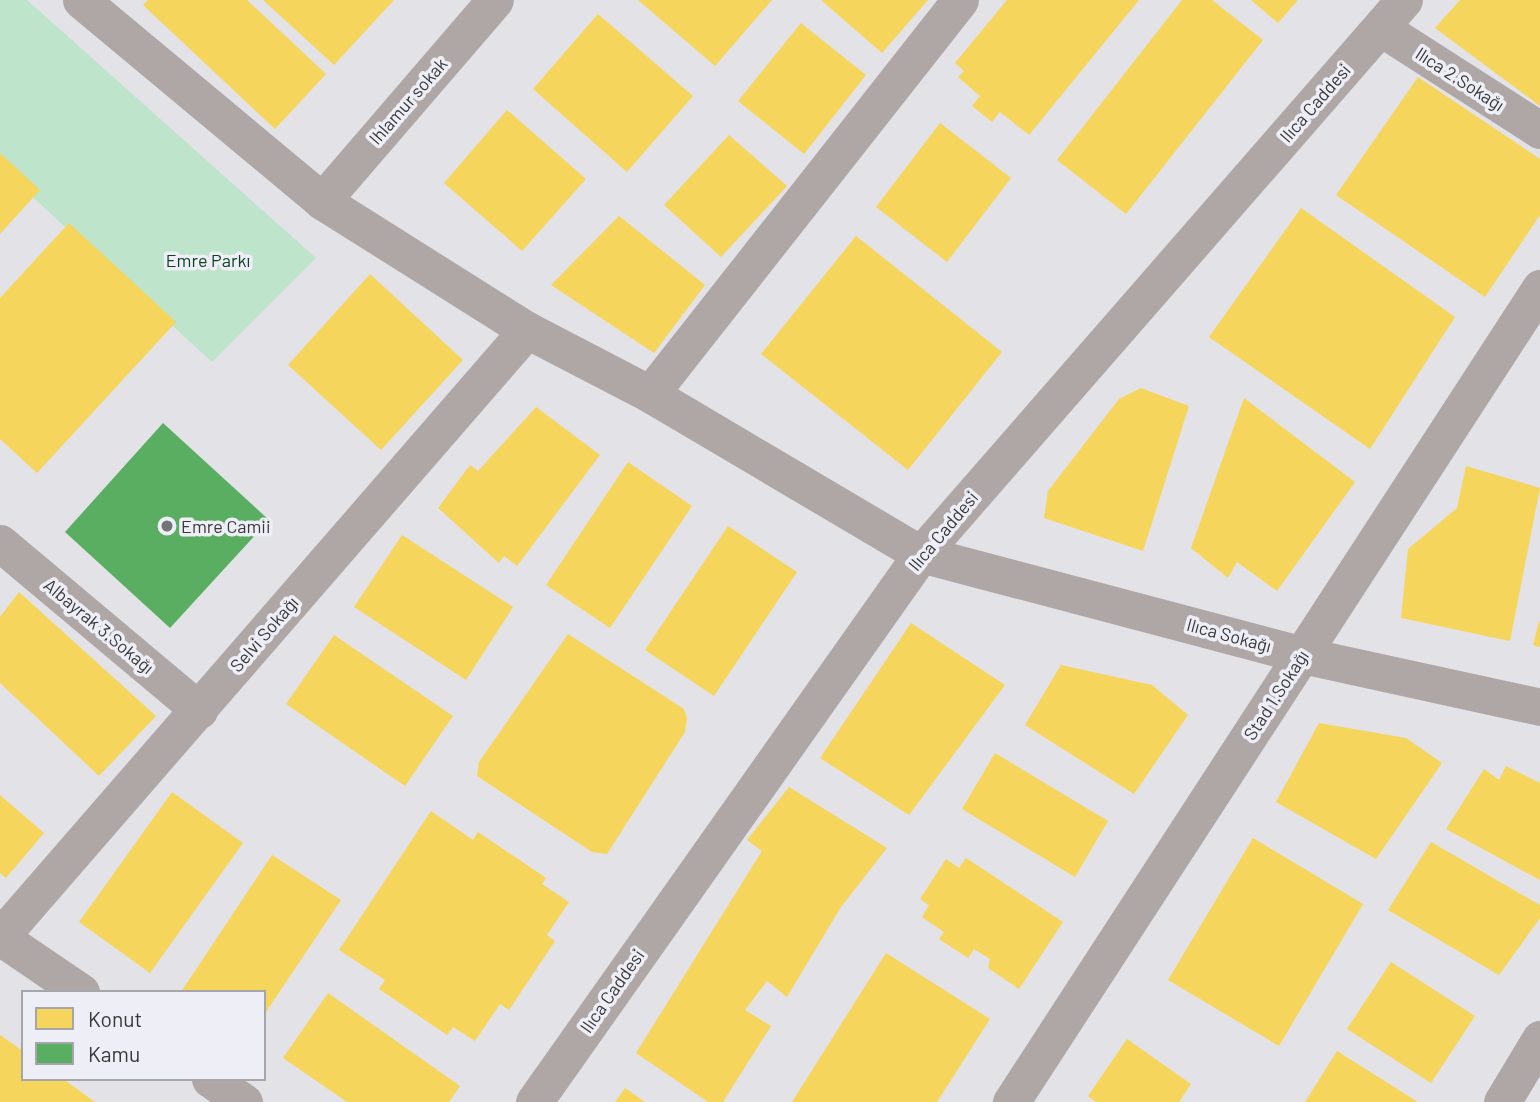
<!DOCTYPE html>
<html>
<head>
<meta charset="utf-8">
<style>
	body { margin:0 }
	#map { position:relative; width:1540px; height:1102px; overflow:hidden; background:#e2e2e7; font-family:Barlow,sans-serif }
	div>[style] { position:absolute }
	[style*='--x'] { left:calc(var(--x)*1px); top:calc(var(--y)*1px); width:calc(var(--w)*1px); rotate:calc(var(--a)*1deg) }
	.green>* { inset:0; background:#bee4cb }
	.homes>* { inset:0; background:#f6d55c }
	.public>* { inset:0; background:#5aae61 }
	.street>* { height:37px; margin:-18.5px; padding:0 18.5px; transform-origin:18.5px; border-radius:18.5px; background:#aea7a6 }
	.dots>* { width:19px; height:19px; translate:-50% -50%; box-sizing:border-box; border:4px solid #eeeef6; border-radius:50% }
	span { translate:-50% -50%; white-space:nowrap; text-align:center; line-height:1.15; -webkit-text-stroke:7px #eeeef6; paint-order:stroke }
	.street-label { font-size:18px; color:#38383b }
	.park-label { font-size:18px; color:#0d4323 }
	.poi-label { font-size:18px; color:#38383b }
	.left { translate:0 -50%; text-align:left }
	.legend { position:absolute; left:21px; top:990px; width:245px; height:91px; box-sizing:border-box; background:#eeeef6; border:2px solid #a5a5ab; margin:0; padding:9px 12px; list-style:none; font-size:21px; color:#38383b }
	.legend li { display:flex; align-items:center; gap:14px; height:35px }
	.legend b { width:35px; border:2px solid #a5a5ab }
</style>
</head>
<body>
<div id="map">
	<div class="green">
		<i style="clip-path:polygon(0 0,27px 0,316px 258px,212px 362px,0 167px)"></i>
	</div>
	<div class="homes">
		<i style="clip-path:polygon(148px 0,247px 0,326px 74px,275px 129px,143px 5px)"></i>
		<i style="clip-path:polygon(263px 0,394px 0,334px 65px)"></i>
		<i style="clip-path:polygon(638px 0,772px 0,715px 66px)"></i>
		<i style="clip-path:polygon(821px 0,928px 0,882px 53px)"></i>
		<i style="clip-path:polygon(1007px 0,1139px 0,1029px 135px,1000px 112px,992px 122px,972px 106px,980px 96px,958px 77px,964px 71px,955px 63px)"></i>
		<i style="clip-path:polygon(1182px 0,1212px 0,1263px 40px,1126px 214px,1057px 160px)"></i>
		<i style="clip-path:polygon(1251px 0,1298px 0,1278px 23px)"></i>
		<i style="clip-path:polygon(1460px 0,1540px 0,1540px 106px,1435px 28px)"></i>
		<i style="clip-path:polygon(598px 14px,693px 96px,627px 172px,533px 89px)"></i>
		<i style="clip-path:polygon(801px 23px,866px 75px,804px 154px,738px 101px)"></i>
		<i style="clip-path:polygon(1418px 77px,1540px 159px,1540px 215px,1485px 297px,1336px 195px)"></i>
		<i style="clip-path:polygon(507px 110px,586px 179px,522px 251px,444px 183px)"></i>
		<i style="clip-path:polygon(940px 123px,1011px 178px,947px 262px,876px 207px)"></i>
		<i style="clip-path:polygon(729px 135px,787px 186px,721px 257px,664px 205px)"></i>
		<i style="clip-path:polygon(0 153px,40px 190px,0 234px)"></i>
		<i style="clip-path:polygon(1301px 208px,1455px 317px,1370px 449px,1209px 337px)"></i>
		<i style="clip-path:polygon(619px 216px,705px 285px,654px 353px,551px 285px)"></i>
		<i style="clip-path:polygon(69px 223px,176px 322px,37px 473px,0 439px,0 298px)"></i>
		<i style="clip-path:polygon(856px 236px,1002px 352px,908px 470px,761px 354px)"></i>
		<i style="clip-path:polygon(370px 274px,463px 360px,381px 450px,288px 365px)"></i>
		<i style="clip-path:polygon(1141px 388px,1189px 406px,1143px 551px,1044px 518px,1048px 491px,1119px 399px)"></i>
		<i style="clip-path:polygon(1244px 398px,1355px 482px,1277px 591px,1237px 562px,1228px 578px,1191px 548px)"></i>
		<i style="clip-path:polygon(536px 407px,600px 455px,517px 566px,504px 556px,499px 563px,438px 508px,470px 465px,478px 471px)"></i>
		<i style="clip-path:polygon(628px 462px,692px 506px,610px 628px,546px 585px)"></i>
		<i style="clip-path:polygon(1466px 466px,1540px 488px,1510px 641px,1401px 618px,1408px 549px,1457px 508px)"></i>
		<i style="clip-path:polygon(728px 526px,797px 572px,714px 696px,645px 650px)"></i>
		<i style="clip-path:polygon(402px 535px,513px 607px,466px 680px,354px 607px)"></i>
		<i style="clip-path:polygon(19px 592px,156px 716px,99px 776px,0 683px,0 617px)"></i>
		<i style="clip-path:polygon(1539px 621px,1540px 621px,1540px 647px,1533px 645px)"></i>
		<i style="clip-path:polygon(911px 623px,1005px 685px,909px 815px,820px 758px)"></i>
		<i style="clip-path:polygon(568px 634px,684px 709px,687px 718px,685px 732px,607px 854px,592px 852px,477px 776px,479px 762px)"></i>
		<i style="clip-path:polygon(334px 635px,453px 716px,405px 786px,286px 704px)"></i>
		<i style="clip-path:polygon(1061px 665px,1152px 685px,1188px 715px,1134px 794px,1025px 725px)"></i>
		<i style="clip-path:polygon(1319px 723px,1406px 738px,1442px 763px,1376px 859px,1276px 802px)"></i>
		<i style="clip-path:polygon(995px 753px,1108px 821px,1075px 877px,962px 809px)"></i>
		<i style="clip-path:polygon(1506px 766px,1540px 783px,1540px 880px,1446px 829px,1484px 769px,1499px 780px)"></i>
		<i style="clip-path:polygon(789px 787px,887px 848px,841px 907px,787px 997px,767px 981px,745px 1010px,771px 1026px,723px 1102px,708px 1102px,636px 1053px,762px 851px,747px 840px)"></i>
		<i style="clip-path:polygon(172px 792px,243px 843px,150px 973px,79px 922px)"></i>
		<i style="clip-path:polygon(0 795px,44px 833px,6px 878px,0 873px)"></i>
		<i style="clip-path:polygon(431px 811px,473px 840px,478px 832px,546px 878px,542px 884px,569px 902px,547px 935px,555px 941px,509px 1010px,500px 1004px,475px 1041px,453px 1027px,447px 1035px,379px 989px,385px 980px,339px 950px)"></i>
		<i style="clip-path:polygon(1253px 838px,1363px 904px,1279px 1046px,1168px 980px)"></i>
		<i style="clip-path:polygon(1431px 842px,1540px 905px,1540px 918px,1499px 975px,1388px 910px)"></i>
		<i style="clip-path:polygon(272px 855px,341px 900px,264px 1015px,264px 992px,181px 992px)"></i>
		<i style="clip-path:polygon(966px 858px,1063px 922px,1019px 989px,988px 968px,990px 959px,974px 949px,968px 958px,939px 939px,944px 932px,922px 917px,929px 905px,920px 899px,946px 859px,959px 868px)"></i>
		<i style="clip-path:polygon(886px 953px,990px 1019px,937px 1102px,792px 1102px)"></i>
		<i style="clip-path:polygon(1391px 962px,1475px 1016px,1431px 1083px,1347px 1029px)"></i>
		<i style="clip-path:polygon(328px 993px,460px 1086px,449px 1102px,347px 1102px,283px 1058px)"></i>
		<i style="clip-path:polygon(0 1035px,23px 1051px,23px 1079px,63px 1079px,95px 1102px,0 1102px)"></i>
		<i style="clip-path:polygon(1127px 1039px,1191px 1084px,1179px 1102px,1096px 1102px,1088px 1096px)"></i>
		<i style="clip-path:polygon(1337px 1051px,1418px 1102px,1305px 1102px)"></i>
		<i style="clip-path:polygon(625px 1088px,645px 1102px,615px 1102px)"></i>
	</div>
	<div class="public">
		<i style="clip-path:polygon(163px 423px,269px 520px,170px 628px,65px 532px)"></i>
	</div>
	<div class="street">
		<i style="--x:81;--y:0;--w:314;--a:39.8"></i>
		<i style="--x:322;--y:201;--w:242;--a:32.2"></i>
		<i style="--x:527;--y:330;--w:139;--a:27.5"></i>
		<i style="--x:650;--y:394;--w:315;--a:30.6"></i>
		<i style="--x:921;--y:554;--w:394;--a:14.8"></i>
		<i style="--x:1302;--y:655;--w:244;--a:12.3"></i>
		<i style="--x:1381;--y:28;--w:189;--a:32.7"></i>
		<i style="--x:322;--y:201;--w:265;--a:-49.3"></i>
		<i style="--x:650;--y:394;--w:501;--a:-51.8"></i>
		<i style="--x:0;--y:543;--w:260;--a:40"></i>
		<i style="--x:0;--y:937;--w:804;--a:-49.04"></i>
		<i style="--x:0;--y:937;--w:98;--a:34.2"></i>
		<i style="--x:210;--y:1079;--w:41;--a:34.1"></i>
		<i style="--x:534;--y:1102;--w:671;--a:-54.77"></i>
		<i style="--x:921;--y:554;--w:735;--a:-48.92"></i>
		<i style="--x:1011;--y:1102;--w:971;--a:-56.98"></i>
		<i style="--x:1502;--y:1102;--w:74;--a:-58.9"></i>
	</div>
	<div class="dots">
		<i style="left:167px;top:526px;background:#747477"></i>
	</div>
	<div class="street-label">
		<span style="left:1460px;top:79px;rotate:33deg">Ilıca 2.Sokağı</span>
		<span style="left:408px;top:101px;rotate:-49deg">Ihlamur sokak</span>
		<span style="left:1315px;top:103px;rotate:-49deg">Ilıca Caddesi</span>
		<span style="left:943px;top:531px;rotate:-50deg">Ilıca Caddesi</span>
		<span style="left:99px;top:626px;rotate:40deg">Albayrak 3.Sokağı</span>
		<span style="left:264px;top:634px;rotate:-49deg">Selvi Sokağı</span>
		<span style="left:1229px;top:635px;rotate:15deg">Ilıca Sokağı</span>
		<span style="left:1276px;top:695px;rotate:-57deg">Stad 1.Sokağı</span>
		<span style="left:612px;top:991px;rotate:-55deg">Ilıca Caddesi</span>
	</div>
	<div class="park-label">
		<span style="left:208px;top:260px">Emre Parkı</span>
	</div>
	<div class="poi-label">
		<span class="left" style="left:181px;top:526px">Emre Camii</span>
	</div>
	<ul class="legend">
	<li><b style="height:19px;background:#f6d55c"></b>Konut</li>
	<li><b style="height:19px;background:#5aae61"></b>Kamu</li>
	</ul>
</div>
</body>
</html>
